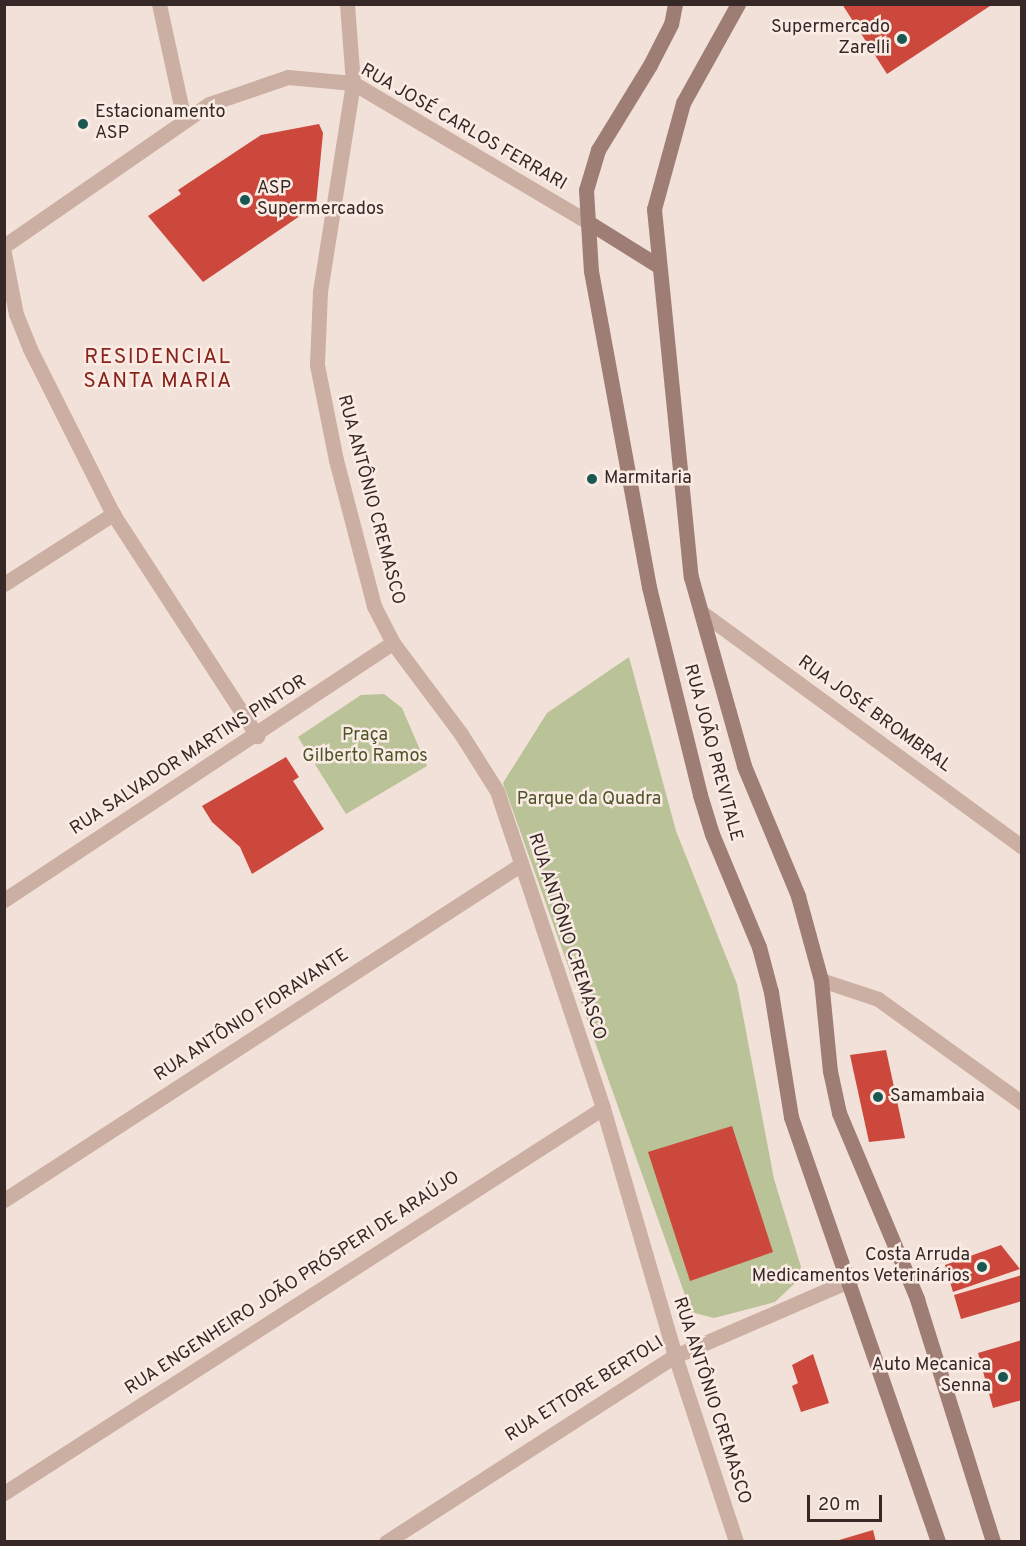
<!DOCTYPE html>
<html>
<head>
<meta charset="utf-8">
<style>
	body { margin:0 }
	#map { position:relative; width:1026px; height:1546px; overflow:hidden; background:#f2e1d8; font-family:Overpass,sans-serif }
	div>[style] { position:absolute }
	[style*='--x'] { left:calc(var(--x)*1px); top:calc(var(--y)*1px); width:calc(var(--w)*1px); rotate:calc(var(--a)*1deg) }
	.green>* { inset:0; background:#bac297 }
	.building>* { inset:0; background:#cc473c }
	.minor>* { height:15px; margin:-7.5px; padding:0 7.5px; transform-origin:7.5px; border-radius:7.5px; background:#cbafa3 }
	.tertiary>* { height:15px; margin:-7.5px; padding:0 7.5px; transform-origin:7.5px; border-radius:7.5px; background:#cbafa3 }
	.secondary>* { height:15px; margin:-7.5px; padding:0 7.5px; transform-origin:7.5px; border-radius:7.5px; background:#9e7d75 }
	.dots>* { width:16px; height:16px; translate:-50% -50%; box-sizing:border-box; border:3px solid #faece4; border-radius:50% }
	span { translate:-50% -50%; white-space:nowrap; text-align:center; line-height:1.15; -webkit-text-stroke:5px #faece4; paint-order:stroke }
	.poi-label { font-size:18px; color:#352826 }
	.right { translate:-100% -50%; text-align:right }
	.left { translate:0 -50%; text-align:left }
	.street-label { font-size:18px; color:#352826 }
	.park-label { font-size:18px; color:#4c5528 }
	.quarter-label { font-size:21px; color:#88231b; letter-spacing:1.5px }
	.frame { position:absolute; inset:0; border:6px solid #352826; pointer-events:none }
	.scale { position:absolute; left:807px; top:1495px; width:75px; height:27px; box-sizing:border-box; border:3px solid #352826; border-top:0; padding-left:8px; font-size:18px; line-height:21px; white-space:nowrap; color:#352826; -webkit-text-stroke:4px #faece4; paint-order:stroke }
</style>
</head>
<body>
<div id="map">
	<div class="green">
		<i style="clip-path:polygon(629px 657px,676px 831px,737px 984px,774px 1179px,801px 1267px,794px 1284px,775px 1302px,714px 1318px,691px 1312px,503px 783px,547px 713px)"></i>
		<i style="clip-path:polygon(384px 694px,402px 708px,427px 766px,346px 814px,298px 737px,361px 695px)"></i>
	</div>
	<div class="building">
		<i style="clip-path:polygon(842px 4px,993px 4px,887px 74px)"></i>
		<i style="clip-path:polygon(319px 124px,323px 133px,316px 205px,203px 282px,148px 216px,181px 194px,178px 190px,261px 135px)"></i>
		<i style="clip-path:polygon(286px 757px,299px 777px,293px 781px,324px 829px,252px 874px,240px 847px,212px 822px,202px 806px)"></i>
		<i style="clip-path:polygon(886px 1050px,905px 1138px,869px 1142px,850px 1055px)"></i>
		<i style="clip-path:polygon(732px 1126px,773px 1252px,690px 1281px,648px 1152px)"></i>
		<i style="clip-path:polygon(1001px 1245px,1020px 1269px,953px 1292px,945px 1265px)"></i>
		<i style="clip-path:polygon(1022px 1275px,1022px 1301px,961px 1319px,954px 1295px)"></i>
		<i style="clip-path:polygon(1022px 1340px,1022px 1400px,993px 1408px,978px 1353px)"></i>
		<i style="clip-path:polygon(813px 1354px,829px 1403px,801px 1412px,792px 1386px,798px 1383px,792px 1365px)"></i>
		<i style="clip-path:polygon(873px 1530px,876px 1542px,836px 1542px,836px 1541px)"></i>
	</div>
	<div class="minor">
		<i style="--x:159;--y:4;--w:119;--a:77.8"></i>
		<i style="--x:347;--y:4;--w:79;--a:85.7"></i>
		<i style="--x:353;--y:83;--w:212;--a:99"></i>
		<i style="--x:320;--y:292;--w:73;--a:92.4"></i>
		<i style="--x:317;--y:365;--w:97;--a:78.7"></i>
		<i style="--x:336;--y:460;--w:151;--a:75.4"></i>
		<i style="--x:374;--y:606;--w:42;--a:62.8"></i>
		<i style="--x:393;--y:643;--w:114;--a:53.2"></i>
		<i style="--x:461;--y:734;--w:67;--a:57.7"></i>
		<i style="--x:497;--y:791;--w:334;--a:71.5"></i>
		<i style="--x:603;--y:1108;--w:258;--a:73.8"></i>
		<i style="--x:675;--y:1356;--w:196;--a:71.8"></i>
		<i style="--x:4;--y:253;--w:62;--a:78.9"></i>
		<i style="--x:16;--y:314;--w:38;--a:68"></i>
		<i style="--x:30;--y:349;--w:185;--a:63.3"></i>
		<i style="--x:113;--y:514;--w:265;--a:57"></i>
		<i style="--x:4;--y:584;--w:130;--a:-32.7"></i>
		<i style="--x:704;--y:614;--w:394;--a:36.2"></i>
		<i style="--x:4;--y:900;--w:466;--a:-33.5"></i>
		<i style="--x:821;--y:980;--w:60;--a:18.4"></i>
		<i style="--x:878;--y:999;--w:178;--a:35.8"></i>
		<i style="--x:4;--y:1200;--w:615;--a:-32.99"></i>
		<i style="--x:4;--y:1493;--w:712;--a:-32.73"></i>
		<i style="--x:386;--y:1542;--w:344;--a:-32.8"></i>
		<i style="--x:675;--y:1356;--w:192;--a:-23.4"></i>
	</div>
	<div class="tertiary">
		<i style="--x:4;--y:246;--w:249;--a:-34.7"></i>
		<i style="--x:209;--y:104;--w:83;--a:-18.9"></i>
		<i style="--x:288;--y:77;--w:65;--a:5.3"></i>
		<i style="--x:353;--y:83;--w:273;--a:30.6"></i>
	</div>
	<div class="secondary">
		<i style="--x:675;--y:4;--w:20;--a:101"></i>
		<i style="--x:671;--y:24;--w:46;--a:117.1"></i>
		<i style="--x:650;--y:65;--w:100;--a:121.5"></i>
		<i style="--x:598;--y:150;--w:42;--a:106.7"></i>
		<i style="--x:586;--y:190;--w:81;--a:86.5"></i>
		<i style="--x:591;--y:271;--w:321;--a:79.6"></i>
		<i style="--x:649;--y:587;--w:214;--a:76.2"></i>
		<i style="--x:700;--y:795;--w:41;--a:72.9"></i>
		<i style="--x:712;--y:834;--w:122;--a:67.4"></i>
		<i style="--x:759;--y:947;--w:47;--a:75.1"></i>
		<i style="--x:771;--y:992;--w:127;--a:80.9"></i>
		<i style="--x:791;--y:1117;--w:450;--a:70.9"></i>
		<i style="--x:738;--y:4;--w:113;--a:119.1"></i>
		<i style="--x:683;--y:103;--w:110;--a:105.3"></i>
		<i style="--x:654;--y:209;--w:370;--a:84.3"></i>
		<i style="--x:691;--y:577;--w:196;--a:74.3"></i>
		<i style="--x:744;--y:766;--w:141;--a:67.4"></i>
		<i style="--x:798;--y:896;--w:87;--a:74.7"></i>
		<i style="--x:821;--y:980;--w:91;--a:84.4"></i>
		<i style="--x:830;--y:1071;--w:43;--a:77.9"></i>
		<i style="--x:839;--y:1113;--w:202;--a:67.2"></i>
		<i style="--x:917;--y:1299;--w:255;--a:72.6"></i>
		<i style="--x:588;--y:222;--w:81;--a:31.9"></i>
	</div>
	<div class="dots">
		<i style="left:902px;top:39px;background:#195852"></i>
		<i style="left:83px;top:124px;background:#195852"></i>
		<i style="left:245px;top:200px;background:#195852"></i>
		<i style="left:592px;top:479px;background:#195852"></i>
		<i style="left:878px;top:1097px;background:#195852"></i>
		<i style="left:982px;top:1267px;background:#195852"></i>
		<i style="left:1003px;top:1377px;background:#195852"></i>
	</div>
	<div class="poi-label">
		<span class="right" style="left:890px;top:39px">Supermercado<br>Zarelli</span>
		<span class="left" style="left:95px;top:124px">Estacionamento<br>ASP</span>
		<span class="left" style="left:257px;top:200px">ASP<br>Supermercados</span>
		<span class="left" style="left:604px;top:479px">Marmitaria</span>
		<span class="left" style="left:890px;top:1097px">Samambaia</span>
		<span class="right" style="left:970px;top:1267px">Costa Arruda<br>Medicamentos Veterinários</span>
		<span class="right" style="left:991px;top:1377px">Auto Mecanica<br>Senna</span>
	</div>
	<div class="street-label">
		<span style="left:463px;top:128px;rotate:30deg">RUA JOSÉ CARLOS FERRARI</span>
		<span style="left:370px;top:500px;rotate:75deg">RUA ANTÔNIO CREMASCO</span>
		<span style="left:874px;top:715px;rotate:36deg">RUA JOSÉ BROMBRAL</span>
		<span style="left:712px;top:753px;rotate:75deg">RUA JOÃO PREVITALE</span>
		<span style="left:189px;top:756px;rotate:-33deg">RUA SALVADOR MARTINS PINTOR</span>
		<span style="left:566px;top:937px;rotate:72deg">RUA ANTÔNIO CREMASCO</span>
		<span style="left:252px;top:1016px;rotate:-33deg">RUA ANTÔNIO FIORAVANTE</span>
		<span style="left:293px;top:1284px;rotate:-33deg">RUA ENGENHEIRO JOÃO PRÓSPERI DE ARAÚJO</span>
		<span style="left:585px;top:1390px;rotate:-32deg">RUA ETTORE BERTOLI</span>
		<span style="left:711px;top:1401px;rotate:72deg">RUA ANTÔNIO CREMASCO</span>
	</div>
	<div class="park-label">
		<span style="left:365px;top:747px">Praça<br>Gilberto Ramos</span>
		<span style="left:589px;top:800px">Parque da Quadra</span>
	</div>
	<div class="quarter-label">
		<span style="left:158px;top:370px">RESIDENCIAL<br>SANTA MARIA</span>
	</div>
	<div class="frame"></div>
	<div class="scale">20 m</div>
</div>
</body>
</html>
